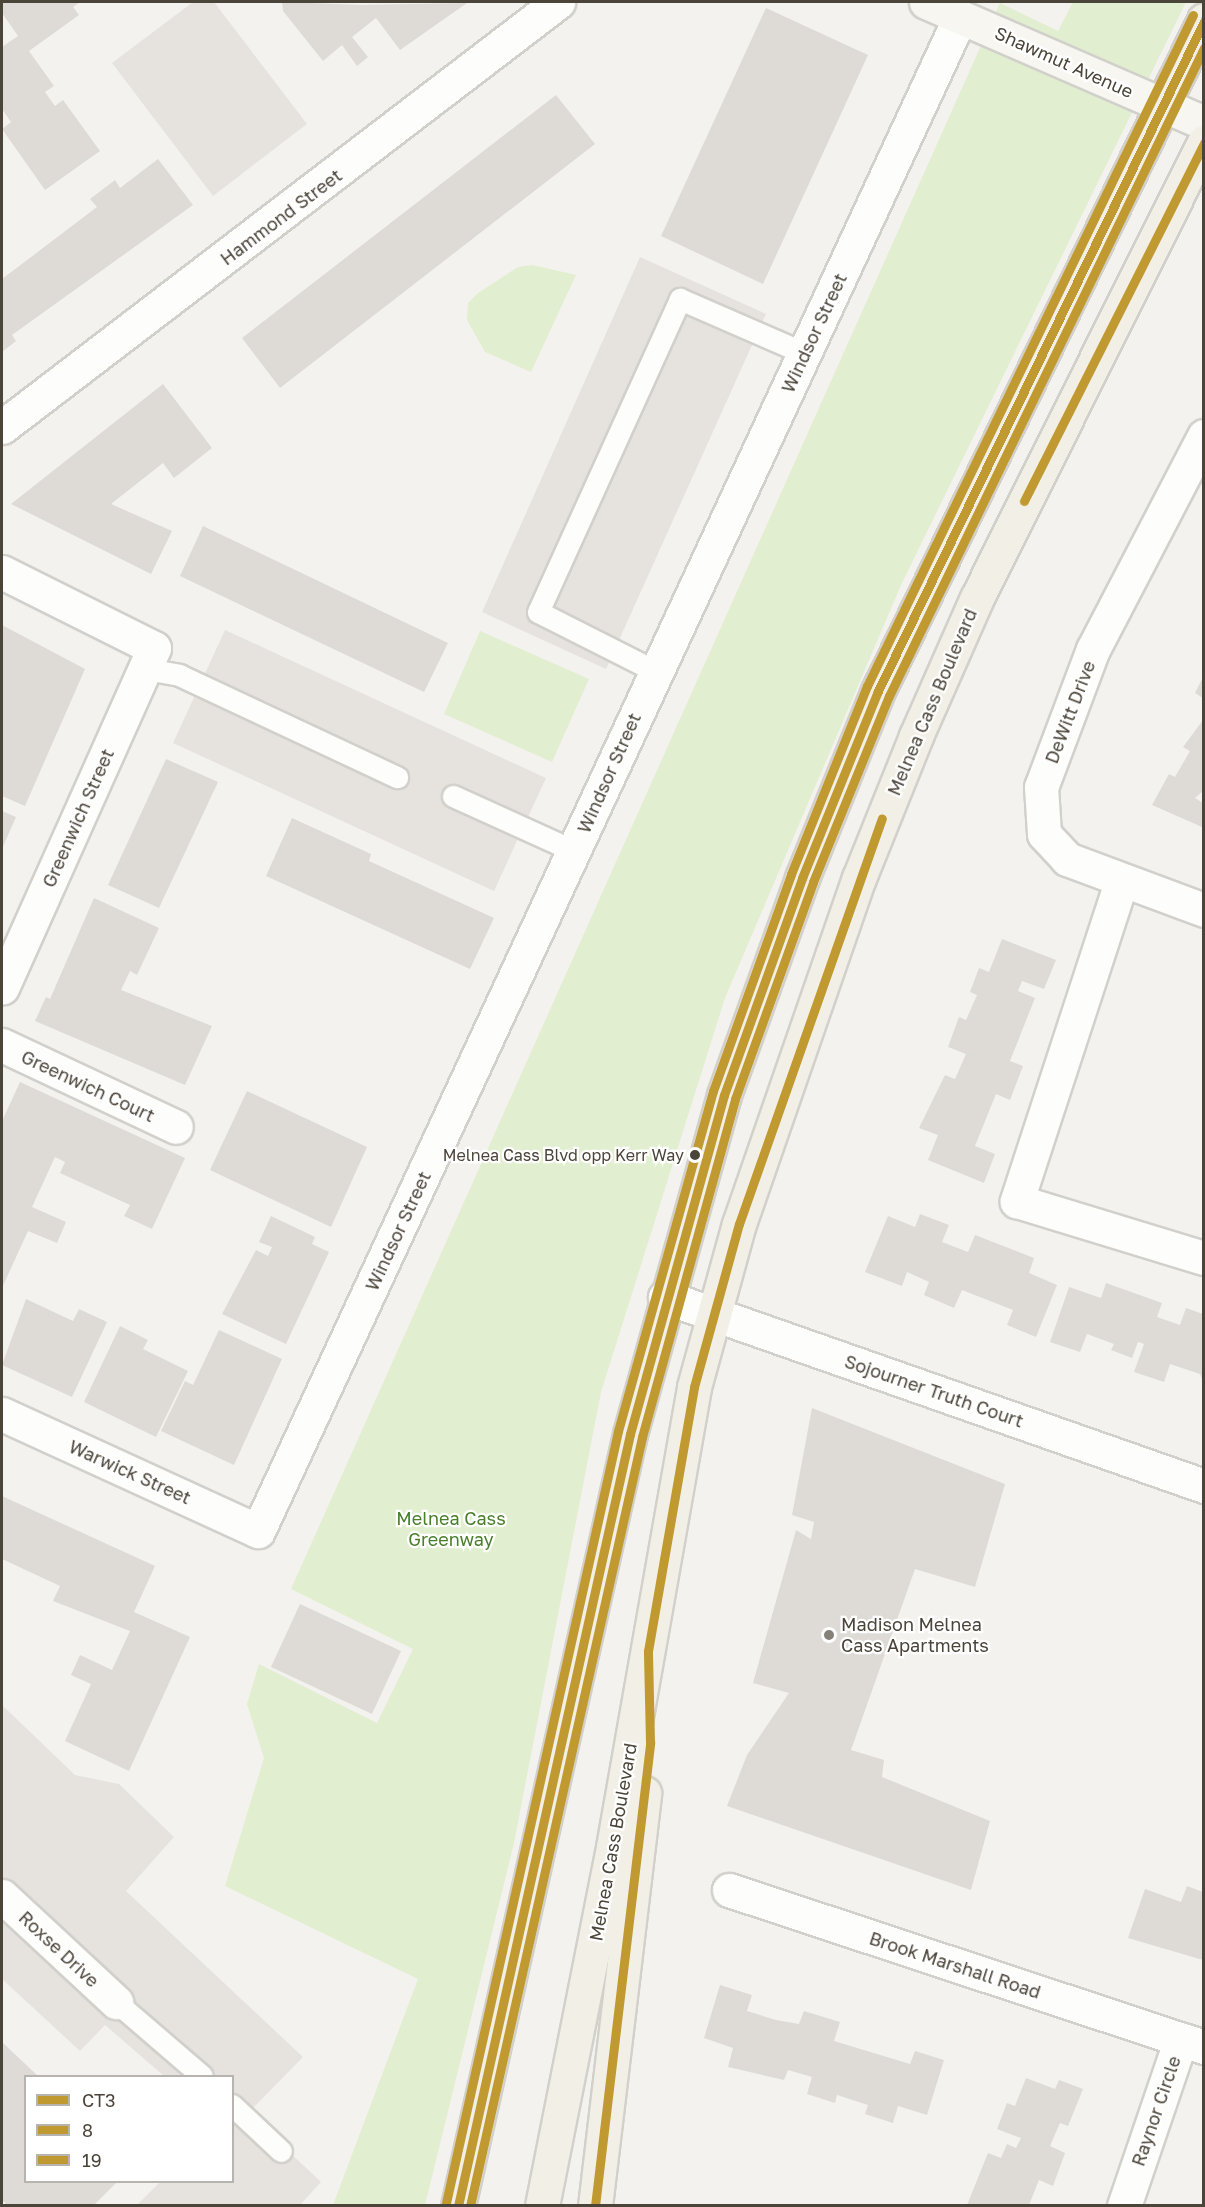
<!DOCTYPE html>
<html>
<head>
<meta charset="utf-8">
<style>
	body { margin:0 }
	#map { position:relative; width:1205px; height:2207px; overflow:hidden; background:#f4f2ee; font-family:"Golos Text",sans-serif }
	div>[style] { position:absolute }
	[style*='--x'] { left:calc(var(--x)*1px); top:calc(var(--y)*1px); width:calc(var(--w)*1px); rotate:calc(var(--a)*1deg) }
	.green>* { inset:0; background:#e1eecf }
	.parking>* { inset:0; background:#e6e3df }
	.building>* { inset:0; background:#dedbd6 }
	.roads { filter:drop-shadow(2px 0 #d2d0cb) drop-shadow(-2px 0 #d2d0cb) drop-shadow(0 2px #d2d0cb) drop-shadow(0 -2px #d2d0cb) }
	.service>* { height:21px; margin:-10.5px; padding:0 10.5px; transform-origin:10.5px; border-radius:10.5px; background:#fdfdfc }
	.pedestrian>* { height:33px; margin:-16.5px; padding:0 16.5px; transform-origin:16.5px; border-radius:16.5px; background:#fdfdfc }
	.minor>* { height:33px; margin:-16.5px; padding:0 16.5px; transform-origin:16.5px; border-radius:16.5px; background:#fdfdfc }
	.secondary>* { height:33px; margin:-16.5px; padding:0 16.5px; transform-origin:16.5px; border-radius:16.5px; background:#f7f6f1 }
	.primary>* { height:33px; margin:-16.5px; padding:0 16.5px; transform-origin:16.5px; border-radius:16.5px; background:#f2efe6 }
	.bus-1>* { height:9px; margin:-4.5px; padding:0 4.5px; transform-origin:4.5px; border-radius:4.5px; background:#c09931 }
	.bus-2>* { height:9px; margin:-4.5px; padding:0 4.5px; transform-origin:4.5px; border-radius:4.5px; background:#c09931 }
	.bus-3>* { height:9px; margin:-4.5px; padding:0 4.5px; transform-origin:4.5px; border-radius:4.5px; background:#c09931 }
	.dots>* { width:16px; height:16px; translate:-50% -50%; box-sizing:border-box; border:3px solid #fff; border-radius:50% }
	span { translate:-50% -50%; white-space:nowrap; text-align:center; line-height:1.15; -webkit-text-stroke:4.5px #fff; paint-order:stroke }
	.bus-label { font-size:16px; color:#4b4439 }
	.right { translate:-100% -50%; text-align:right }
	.street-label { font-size:18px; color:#4b4439 }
	.park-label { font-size:18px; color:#4a7f2a }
	.poi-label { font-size:18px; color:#4b4439 }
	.left { translate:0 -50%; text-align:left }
	.frame { position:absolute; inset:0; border:3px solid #4b4439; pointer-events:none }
	.legend { position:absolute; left:24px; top:2075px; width:210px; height:108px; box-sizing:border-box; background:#fff; border:2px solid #b7b4b0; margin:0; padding:8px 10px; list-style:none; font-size:18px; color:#4b4439 }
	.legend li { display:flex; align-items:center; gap:12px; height:30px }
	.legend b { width:30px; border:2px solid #b7b4b0 }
</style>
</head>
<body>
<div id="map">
	<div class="green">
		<i style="clip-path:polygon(1073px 2px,1186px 2px,901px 585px,725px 998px,601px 1392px,514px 1843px,425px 2205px,333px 2205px,418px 1979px,225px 1886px,264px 1758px,247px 1704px,259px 1664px,377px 1723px,413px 1649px,291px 1589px,1000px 3px,1058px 31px)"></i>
		<i style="clip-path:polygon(532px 265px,576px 275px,531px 372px,485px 352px,467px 320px,468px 303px,478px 293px,518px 267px)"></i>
		<i style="clip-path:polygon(480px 631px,589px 679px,552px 762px,444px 714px)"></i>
	</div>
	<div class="parking">
		<i style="clip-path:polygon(193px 2px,214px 2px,307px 124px,213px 196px,112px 63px)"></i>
		<i style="clip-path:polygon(640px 257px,766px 314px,606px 669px,482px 612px)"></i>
		<i style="clip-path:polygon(225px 630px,546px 778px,494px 891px,173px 743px)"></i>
		<i style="clip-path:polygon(2px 1705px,75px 1775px,119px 1784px,174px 1837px,126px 1891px,303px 2057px,248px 2113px,321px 2182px,300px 2205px,137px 2205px,160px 2182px,232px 2182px,232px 2076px,164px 2076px,105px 2025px,80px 2051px,2px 1979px)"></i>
	</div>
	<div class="building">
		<i style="clip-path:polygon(80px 2px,73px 7px,79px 15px,29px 51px,54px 86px,45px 92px,55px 106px,63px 100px,100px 151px,45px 190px,2px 129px,11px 122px,2px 109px,2px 47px,18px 36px,2px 13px,2px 3px)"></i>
		<i style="clip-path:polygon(282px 2px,361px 5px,467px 3px,400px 50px,376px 18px,352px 37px,368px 57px,357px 66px,342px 45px,323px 61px,283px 11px)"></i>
		<i style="clip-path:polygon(766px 8px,868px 55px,763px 284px,661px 236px)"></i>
		<i style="clip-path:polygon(556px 95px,595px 144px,280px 388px,242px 338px)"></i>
		<i style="clip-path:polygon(158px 159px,193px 205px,12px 335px,16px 341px,2px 352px,2px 279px,97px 207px,90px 199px,115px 180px,120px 188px)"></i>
		<i style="clip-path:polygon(163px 384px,212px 448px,174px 478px,163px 463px,111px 504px,172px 531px,151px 574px,11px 504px)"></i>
		<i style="clip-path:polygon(203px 526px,448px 643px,424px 692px,180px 576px)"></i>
		<i style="clip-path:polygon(2px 625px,85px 669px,25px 806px,2px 796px)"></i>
		<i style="clip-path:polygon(1203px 677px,1203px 698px,1195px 693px)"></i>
		<i style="clip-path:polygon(1203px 720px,1203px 791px,1195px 798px,1203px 803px,1202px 827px,1152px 805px,1169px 774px,1175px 777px,1190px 751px,1183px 747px)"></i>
		<i style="clip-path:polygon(166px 759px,218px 782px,159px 908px,108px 885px)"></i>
		<i style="clip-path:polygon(2px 811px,16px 817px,2px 849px)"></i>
		<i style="clip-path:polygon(292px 818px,371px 854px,369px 861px,494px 918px,470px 969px,266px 876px)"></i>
		<i style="clip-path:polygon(94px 898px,159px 928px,137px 975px,130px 971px,121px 990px,212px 1026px,185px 1085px,35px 1021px,46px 997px,50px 999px)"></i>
		<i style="clip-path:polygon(1002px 939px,1056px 960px,1044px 989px,1022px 981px,1018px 991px,1035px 998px,1010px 1061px,1023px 1066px,1010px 1100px,996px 1094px,975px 1146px,995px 1154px,984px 1183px,928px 1160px,938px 1135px,919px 1128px,945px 1075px,955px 1079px,966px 1054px,948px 1047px,959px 1017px,966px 1020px,977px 995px,970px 992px,979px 968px,989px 972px)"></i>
		<i style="clip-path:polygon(20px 1082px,185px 1158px,152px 1229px,124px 1216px,130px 1205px,60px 1173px,65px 1162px,55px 1157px,32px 1207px,66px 1222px,57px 1243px,28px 1231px,2px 1288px,2px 1121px)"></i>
		<i style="clip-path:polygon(247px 1091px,367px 1147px,331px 1227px,210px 1170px)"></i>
		<i style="clip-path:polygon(920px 1214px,949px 1225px,942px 1242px,968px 1252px,975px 1235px,1034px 1258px,1029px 1273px,1057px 1285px,1036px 1337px,1007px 1325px,1013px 1310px,962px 1290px,954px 1308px,924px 1295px,929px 1282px,907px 1272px,902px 1286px,865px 1272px,888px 1216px,915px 1227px)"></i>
		<i style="clip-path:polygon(271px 1216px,315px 1237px,312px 1244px,329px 1252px,286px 1344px,222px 1314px,256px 1250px,268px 1256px,272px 1247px,259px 1242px)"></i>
		<i style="clip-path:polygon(1106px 1283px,1162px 1303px,1157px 1317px,1180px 1325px,1186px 1308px,1203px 1314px,1203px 1381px,1200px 1374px,1170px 1364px,1164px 1382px,1134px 1372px,1144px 1344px,1138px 1342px,1132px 1358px,1111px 1350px,1114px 1344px,1087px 1334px,1080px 1352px,1050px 1342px,1069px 1287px,1101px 1298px)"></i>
		<i style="clip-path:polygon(26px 1299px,73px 1321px,79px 1309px,107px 1322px,72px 1397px,2px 1365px)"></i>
		<i style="clip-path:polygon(120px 1326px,148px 1340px,143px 1349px,188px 1371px,156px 1437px,84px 1402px)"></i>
		<i style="clip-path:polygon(219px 1330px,282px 1359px,234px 1465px,161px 1431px,185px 1381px,193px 1385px)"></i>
		<i style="clip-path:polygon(812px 1408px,1005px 1484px,975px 1587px,915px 1569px,851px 1750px,884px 1760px,882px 1777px,990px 1821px,971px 1890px,727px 1806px,747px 1755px,789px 1693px,753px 1683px,796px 1530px,811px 1539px,814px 1522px,792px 1515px)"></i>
		<i style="clip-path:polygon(2px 1496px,155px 1566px,134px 1612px,190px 1637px,129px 1771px,65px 1741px,91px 1684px,71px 1675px,80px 1655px,112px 1670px,130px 1631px,53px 1601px,60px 1586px,2px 1559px)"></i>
		<i style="clip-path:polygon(300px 1604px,401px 1651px,372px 1714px,271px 1667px)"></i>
		<i style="clip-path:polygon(1187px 1886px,1203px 1892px,1203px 1960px,1128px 1938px,1145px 1889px,1181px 1902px)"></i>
		<i style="clip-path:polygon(720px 1985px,752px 1995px,747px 2011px,776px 2020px,799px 2024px,804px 2011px,840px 2022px,834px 2041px,910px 2064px,915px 2051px,944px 2060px,927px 2115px,898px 2106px,893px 2123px,865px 2114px,868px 2105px,837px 2095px,835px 2103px,807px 2094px,812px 2077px,788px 2070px,784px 2080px,728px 2067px,733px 2048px,704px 2038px)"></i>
		<i style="clip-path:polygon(2px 2042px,38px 2076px,26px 2076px,26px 2182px,117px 2182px,94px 2205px,7px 2205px,2px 2200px)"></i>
		<i style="clip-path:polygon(1026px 2078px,1055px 2089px,1059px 2080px,1083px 2089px,1068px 2126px,1060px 2123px,1050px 2146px,1065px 2153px,1053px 2186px,1039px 2180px,1029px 2205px,967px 2205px,988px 2153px,1001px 2158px,1007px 2144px,1016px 2148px,1021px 2138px,997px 2129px,1007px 2103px,1015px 2106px)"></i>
	</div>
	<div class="roads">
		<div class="service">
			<i style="--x:146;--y:669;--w:34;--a:10"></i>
			<i style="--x:179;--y:675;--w:241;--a:25.1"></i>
			<i style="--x:655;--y:671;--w:131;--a:-153.2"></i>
			<i style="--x:538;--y:612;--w:344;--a:-65.6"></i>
			<i style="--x:680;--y:299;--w:135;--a:23.5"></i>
			<i style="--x:453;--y:796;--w:133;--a:24.4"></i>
			<i style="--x:116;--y:2002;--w:113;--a:40.7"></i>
			<i style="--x:232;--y:2105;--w:67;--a:43.2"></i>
		</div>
		<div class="pedestrian">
			<i style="--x:1121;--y:882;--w:336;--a:108.1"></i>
			<i style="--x:1017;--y:1201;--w:195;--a:17"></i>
		</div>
		<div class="minor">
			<i style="--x:2;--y:427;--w:700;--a:-37.39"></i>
			<i style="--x:1204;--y:436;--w:240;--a:117.5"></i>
			<i style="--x:1093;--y:649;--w:147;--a:110.6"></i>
			<i style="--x:1041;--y:787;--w:47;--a:86.3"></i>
			<i style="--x:1044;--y:834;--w:34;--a:47"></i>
			<i style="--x:1067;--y:859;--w:146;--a:20.4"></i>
			<i style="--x:2;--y:572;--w:170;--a:26.6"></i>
			<i style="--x:154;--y:648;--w:372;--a:114.1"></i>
			<i style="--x:2;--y:1045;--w:192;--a:25.2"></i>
			<i style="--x:665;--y:1297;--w:571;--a:19.32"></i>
			<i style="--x:2;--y:1414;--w:281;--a:24.6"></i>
			<i style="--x:258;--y:1531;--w:1669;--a:-65.12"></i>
			<i style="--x:729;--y:1890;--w:500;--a:18.29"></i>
			<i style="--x:2;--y:1896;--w:156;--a:42.9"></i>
			<i style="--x:1124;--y:2206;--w:176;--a:-71.2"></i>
		</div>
		<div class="secondary">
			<i style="--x:926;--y:2;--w:303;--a:23.5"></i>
		</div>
		<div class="primary">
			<i style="--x:458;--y:2206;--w:791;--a:-77.44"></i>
			<i style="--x:630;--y:1434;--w:352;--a:-74.5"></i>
			<i style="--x:724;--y:1095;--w:231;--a:-70.2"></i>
			<i style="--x:802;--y:878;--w:202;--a:-67.9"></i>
			<i style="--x:878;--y:691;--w:746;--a:-64.09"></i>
			<i style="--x:542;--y:2206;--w:366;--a:-78.8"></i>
			<i style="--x:613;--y:1847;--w:467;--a:-80"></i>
			<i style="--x:694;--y:1387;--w:169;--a:-74.6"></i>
			<i style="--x:739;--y:1224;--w:366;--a:-70.9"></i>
			<i style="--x:859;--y:878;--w:153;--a:-68.1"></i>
			<i style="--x:916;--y:736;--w:151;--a:-66.2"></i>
			<i style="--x:977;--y:598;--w:509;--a:-63.54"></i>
			<i style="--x:595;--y:2206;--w:416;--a:-83.2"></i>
		</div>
	</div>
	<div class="bus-1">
		<i style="--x:1024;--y:501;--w:401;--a:-63.3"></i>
		<i style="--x:458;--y:2206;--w:791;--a:-77.44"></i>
		<i style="--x:630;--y:1434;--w:352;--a:-74.5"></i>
		<i style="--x:724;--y:1095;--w:231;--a:-70.2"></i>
		<i style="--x:802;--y:878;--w:202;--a:-67.9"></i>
		<i style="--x:878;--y:691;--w:745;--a:-64.05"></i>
		<i style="--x:595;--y:2206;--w:467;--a:-83.2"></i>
		<i style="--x:650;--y:1742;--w:91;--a:-91.3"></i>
		<i style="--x:648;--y:1651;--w:268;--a:-80.1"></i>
		<i style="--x:694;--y:1387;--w:169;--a:-74.6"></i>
		<i style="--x:739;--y:1224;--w:430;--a:-70.6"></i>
	</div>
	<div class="bus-2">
		<i style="--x:470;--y:2206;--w:788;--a:-77.39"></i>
		<i style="--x:642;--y:1437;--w:351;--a:-74.6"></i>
		<i style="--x:735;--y:1099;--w:231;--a:-70.2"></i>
		<i style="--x:813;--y:882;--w:201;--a:-67.8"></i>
		<i style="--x:889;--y:696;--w:721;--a:-64.08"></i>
	</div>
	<div class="bus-3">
		<i style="--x:446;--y:2203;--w:791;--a:-77.44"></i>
		<i style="--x:618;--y:1431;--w:353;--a:-74.4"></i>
		<i style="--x:713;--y:1091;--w:231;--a:-70.2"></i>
		<i style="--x:791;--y:874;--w:203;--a:-68"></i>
		<i style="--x:867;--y:686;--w:746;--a:-64.09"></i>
	</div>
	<div class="dots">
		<i style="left:695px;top:1155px;background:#4b4439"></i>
		<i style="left:829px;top:1635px;background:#868178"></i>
	</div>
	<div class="bus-label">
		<span class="right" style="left:684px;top:1155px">Melnea Cass Blvd opp Kerr Way</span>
	</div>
	<div class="street-label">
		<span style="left:1064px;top:62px;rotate:24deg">Shawmut Avenue</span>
		<span style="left:281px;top:217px;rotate:-37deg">Hammond Street</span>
		<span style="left:814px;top:333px;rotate:-65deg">Windsor Street</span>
		<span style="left:932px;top:702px;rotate:-67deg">Melnea Cass Boulevard</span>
		<span style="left:1070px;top:712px;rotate:-69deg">DeWitt Drive</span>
		<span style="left:609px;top:773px;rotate:-66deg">Windsor Street</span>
		<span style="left:78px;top:818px;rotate:-66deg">Greenwich Street</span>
		<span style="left:88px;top:1086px;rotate:25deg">Greenwich Court</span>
		<span style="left:398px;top:1231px;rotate:-65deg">Windsor Street</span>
		<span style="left:934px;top:1391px;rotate:19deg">Sojourner Truth Court</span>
		<span style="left:130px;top:1472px;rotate:24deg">Warwick Street</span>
		<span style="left:613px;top:1842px;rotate:-80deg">Melnea Cass Boulevard</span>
		<span style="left:59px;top:1949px;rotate:43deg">Roxse Drive</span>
		<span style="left:955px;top:1965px;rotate:18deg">Brook Marshall Road</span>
		<span style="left:1156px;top:2111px;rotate:-71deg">Raynor Circle</span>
	</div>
	<div class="park-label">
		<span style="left:451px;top:1529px">Melnea Cass<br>Greenway</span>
	</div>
	<div class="poi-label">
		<span class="left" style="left:841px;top:1635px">Madison Melnea<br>Cass Apartments</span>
	</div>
	<div class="frame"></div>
	<ul class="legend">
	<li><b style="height:8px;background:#c09931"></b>CT3</li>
	<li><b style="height:8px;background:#c09931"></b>8</li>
	<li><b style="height:8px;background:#c09931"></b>19</li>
	</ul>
</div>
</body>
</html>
